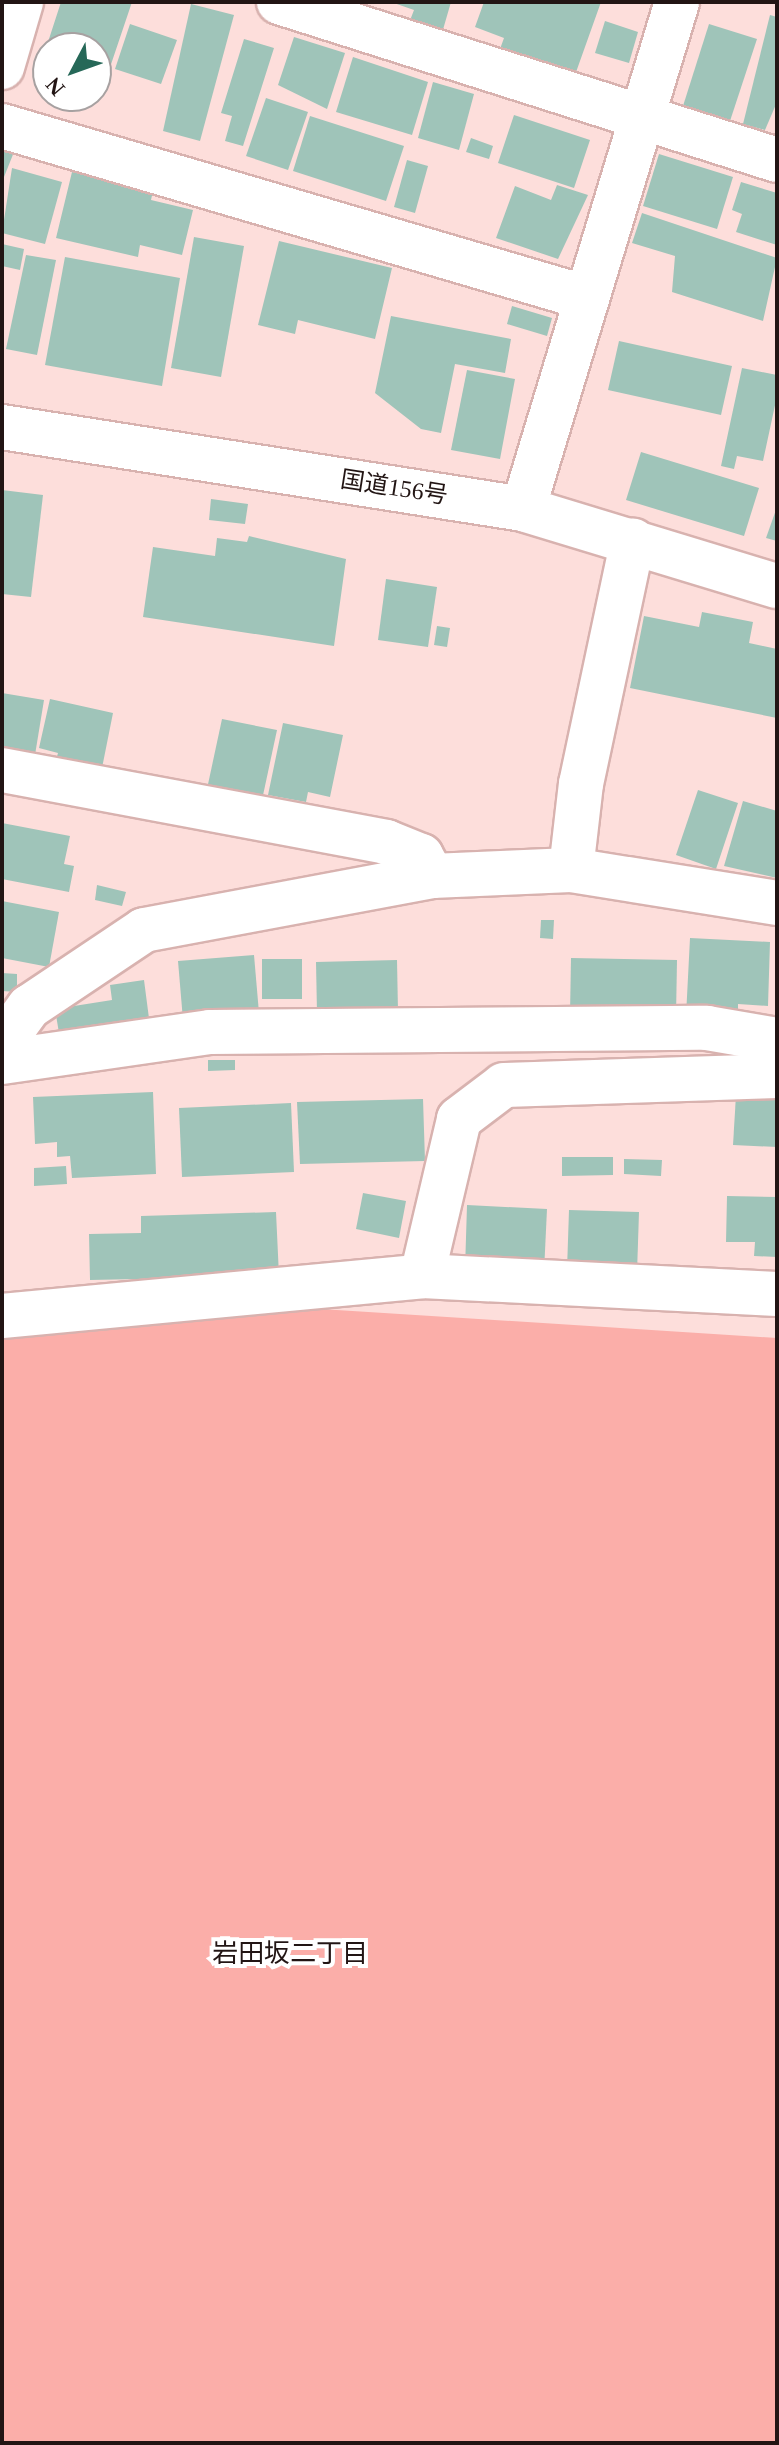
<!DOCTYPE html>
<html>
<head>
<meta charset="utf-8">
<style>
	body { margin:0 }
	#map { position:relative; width:779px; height:2445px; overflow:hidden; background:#fddedb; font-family:"Times New Roman","Noto Sans JP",serif }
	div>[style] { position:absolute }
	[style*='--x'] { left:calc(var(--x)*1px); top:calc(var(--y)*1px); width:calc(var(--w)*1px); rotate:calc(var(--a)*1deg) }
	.green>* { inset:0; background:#fbaea9 }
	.building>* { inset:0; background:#9fc4b9 }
	.roads { filter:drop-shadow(2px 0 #d8b2af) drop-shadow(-2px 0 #d8b2af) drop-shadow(0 2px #d8b2af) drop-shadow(0 -2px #d8b2af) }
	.street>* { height:44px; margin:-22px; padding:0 22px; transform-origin:22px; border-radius:22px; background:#fff }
	.highway>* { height:44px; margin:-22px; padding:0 22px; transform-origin:22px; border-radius:22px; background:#fff }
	span { translate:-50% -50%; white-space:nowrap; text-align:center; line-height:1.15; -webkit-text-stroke:8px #fff; paint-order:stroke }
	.street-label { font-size:24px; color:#221514 }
	.neighbourhood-label { font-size:26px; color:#221514 }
	.frame { position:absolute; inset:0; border:4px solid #221514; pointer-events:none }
	.north { position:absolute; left:32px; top:32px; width:80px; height:80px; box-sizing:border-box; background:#fff; border:2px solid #a7a1a1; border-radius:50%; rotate:229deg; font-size:22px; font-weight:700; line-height:32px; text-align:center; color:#221514 }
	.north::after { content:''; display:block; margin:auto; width:28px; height:36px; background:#266858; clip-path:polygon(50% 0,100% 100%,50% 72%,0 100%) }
</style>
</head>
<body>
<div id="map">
	<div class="green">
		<i style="clip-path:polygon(55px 1292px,777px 1338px,777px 2443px,2px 2443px,2px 1302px)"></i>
	</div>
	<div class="building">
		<i style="clip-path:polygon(61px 2px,132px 2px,99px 100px,89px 97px,96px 96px,96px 48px,48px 48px,48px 83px,36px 79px)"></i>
		<i style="clip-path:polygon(391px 2px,451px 2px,442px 33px,409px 23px,414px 10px)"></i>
		<i style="clip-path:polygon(484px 2px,601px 2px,575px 75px,500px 49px,504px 38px,475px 27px)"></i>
		<i style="clip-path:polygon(191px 4px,234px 15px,200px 141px,163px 131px)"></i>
		<i style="clip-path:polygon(770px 15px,777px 17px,777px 102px,765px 130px,743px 124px)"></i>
		<i style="clip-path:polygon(605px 21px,638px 32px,629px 63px,595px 53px)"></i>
		<i style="clip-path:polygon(130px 24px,177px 40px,161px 84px,115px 69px)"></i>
		<i style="clip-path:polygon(709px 24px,757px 39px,730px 121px,683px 106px)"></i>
		<i style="clip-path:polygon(294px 37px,345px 53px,327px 109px,278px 85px)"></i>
		<i style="clip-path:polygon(244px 39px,274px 48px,243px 146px,225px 141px,232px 116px,221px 113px)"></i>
		<i style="clip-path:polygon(353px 57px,428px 82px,412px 135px,336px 112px)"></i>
		<i style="clip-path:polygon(433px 82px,474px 94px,459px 150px,418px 138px)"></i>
		<i style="clip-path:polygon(266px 98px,308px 112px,288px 170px,246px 156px)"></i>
		<i style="clip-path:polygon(514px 115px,590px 140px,574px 188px,498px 163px)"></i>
		<i style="clip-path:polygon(310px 116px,404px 146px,386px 201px,293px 171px)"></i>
		<i style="clip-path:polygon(471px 138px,493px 146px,489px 159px,466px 152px)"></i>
		<i style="clip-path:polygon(2px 147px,14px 152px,2px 182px)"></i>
		<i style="clip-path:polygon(659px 154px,733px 177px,717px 229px,643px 206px)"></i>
		<i style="clip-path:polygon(407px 160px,428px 166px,415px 213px,394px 207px)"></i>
		<i style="clip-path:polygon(12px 168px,62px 182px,45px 244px,2px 233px)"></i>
		<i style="clip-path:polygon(72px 172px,153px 191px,151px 200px,193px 210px,182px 255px,140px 245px,138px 257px,56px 238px)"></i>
		<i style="clip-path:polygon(741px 182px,777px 193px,777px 245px,736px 232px,742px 214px,732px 210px)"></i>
		<i style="clip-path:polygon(557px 185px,588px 195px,558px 259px,496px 238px,515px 186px,551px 200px)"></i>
		<i style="clip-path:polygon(642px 213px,777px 258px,763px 321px,672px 292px,675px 256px,632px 243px)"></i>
		<i style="clip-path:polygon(194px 237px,244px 246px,221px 377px,171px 368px)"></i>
		<i style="clip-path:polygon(279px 241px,392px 268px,375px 339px,298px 320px,295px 334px,258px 325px)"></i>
		<i style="clip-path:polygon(2px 244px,24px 249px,20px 270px,2px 266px)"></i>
		<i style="clip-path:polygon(26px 255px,56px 260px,37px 355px,6px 349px)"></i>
		<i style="clip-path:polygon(65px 257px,180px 278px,162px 386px,45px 365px)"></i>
		<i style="clip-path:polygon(512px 306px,552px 318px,547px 336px,507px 324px)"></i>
		<i style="clip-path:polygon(391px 316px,511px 339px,505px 373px,455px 364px,441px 433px,421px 429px,375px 393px)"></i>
		<i style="clip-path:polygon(619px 341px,732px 366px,721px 415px,608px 390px)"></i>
		<i style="clip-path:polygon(742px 368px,777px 375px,777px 396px,763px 461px,737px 456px,734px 469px,721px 466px)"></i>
		<i style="clip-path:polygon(467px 370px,515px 379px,500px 459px,451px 450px)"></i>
		<i style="clip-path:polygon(641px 452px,759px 488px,744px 536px,626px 500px)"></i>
		<i style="clip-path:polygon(2px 490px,43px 495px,31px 597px,2px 594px)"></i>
		<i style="clip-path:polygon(211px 499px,248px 504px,245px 524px,209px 520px)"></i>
		<i style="clip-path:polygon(777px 507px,777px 541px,766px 538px)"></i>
		<i style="clip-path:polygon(249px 536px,346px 559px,334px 646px,143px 617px,153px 547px,215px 556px,217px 538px,247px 542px)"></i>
		<i style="clip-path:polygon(386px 579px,437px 587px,428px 647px,378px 640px)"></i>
		<i style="clip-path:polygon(702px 612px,753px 622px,749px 643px,777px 649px,777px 718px,630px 688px,644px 616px,699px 627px)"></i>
		<i style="clip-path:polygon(437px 626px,450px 628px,447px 647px,434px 645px)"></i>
		<i style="clip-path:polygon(2px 693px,44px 700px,34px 761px,2px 756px)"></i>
		<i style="clip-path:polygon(50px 699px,113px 713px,101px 773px,55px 763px,58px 753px,39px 748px)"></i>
		<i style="clip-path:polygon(222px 719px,277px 730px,262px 800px,207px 789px)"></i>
		<i style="clip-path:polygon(283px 723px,343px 735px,330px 797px,308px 792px,306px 802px,268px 795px)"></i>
		<i style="clip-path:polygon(698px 790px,738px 803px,716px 869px,676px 855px)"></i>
		<i style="clip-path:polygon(743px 801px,777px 811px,777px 878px,724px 866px)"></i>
		<i style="clip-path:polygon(2px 823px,70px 836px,64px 864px,74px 866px,69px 892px,2px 879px)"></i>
		<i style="clip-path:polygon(97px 885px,126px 892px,122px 906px,95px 900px)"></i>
		<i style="clip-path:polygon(2px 901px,59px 912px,49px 967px,2px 958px)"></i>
		<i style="clip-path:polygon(541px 920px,554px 920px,553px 939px,540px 938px)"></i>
		<i style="clip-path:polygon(690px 938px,770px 942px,768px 1006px,738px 1004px,738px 1019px,686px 1016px)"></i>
		<i style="clip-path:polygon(254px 955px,259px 1013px,183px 1020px,178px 961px)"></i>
		<i style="clip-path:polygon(571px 958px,677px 960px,676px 1017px,570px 1015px)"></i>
		<i style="clip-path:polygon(262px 959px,302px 959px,302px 999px,262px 999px)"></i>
		<i style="clip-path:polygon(397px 960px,398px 1012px,317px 1013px,316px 962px)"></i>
		<i style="clip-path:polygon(2px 973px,17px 974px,17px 992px,2px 991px)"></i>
		<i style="clip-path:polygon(144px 980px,150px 1026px,60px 1039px,55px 1009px,112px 1000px,110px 985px)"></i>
		<i style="clip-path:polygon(208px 1060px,235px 1060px,235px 1070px,208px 1071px)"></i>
		<i style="clip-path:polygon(153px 1092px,156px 1174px,72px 1178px,70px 1156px,57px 1157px,57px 1142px,35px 1144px,33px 1097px)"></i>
		<i style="clip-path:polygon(736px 1095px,777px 1097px,777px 1147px,733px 1145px)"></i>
		<i style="clip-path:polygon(423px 1099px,425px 1161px,300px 1164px,297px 1102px)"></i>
		<i style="clip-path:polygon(291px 1103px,294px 1172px,182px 1177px,179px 1108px)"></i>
		<i style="clip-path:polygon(562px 1157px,613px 1157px,613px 1175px,562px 1176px)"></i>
		<i style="clip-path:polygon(624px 1159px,662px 1160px,661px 1176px,624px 1174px)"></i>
		<i style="clip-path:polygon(66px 1166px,67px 1184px,34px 1186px,34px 1168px)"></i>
		<i style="clip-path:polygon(363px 1193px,406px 1201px,399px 1238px,356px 1229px)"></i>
		<i style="clip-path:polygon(727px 1196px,777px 1197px,777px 1257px,754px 1256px,755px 1242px,726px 1242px)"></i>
		<i style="clip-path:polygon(467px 1205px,547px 1209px,544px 1272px,465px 1270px)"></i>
		<i style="clip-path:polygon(569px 1210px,639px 1212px,637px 1273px,567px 1270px)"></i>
		<i style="clip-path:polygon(276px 1212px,279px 1276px,90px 1280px,89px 1234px,141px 1233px,141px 1216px)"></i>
	</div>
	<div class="roads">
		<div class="street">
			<i style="--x:279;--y:2;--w:522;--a:17.6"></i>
			<i style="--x:2;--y:67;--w:68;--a:-73.7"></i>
			<i style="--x:2;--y:126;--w:610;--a:16.38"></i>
			<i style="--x:523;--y:509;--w:530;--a:-73.1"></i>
			<i style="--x:2;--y:770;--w:391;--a:10.6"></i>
			<i style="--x:386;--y:842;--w:38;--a:22"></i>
			<i style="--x:421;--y:856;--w:23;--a:61"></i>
			<i style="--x:571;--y:870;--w:87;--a:-83.4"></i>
			<i style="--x:581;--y:784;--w:249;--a:-78"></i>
			<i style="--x:2;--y:1044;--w:46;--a:-53.9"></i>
			<i style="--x:29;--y:1007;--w:138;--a:-33.8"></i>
			<i style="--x:144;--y:930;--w:293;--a:-10.6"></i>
			<i style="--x:432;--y:876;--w:139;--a:-2.5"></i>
			<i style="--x:571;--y:870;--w:209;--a:9.1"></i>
			<i style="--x:2;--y:1062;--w:210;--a:-8.2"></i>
			<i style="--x:210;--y:1032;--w:497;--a:-0.5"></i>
			<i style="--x:707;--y:1028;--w:71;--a:9.7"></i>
			<i style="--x:422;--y:1276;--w:161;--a:-76.7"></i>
			<i style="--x:459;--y:1119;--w:56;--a:-37.1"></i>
			<i style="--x:504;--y:1085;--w:273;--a:-1.9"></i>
			<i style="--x:2;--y:1316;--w:422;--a:-5.4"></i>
			<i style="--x:422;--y:1276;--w:355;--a:2.9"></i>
		</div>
		<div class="highway">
			<i style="--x:2;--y:427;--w:527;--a:8.94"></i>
			<i style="--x:523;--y:509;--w:265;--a:16.9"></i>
		</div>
	</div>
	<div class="street-label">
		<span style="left:394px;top:488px;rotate:9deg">国道156号</span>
	</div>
	<div class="neighbourhood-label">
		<span style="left:290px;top:1954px">岩田坂二丁目</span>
	</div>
	<div class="frame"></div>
	<div class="north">N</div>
</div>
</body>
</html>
